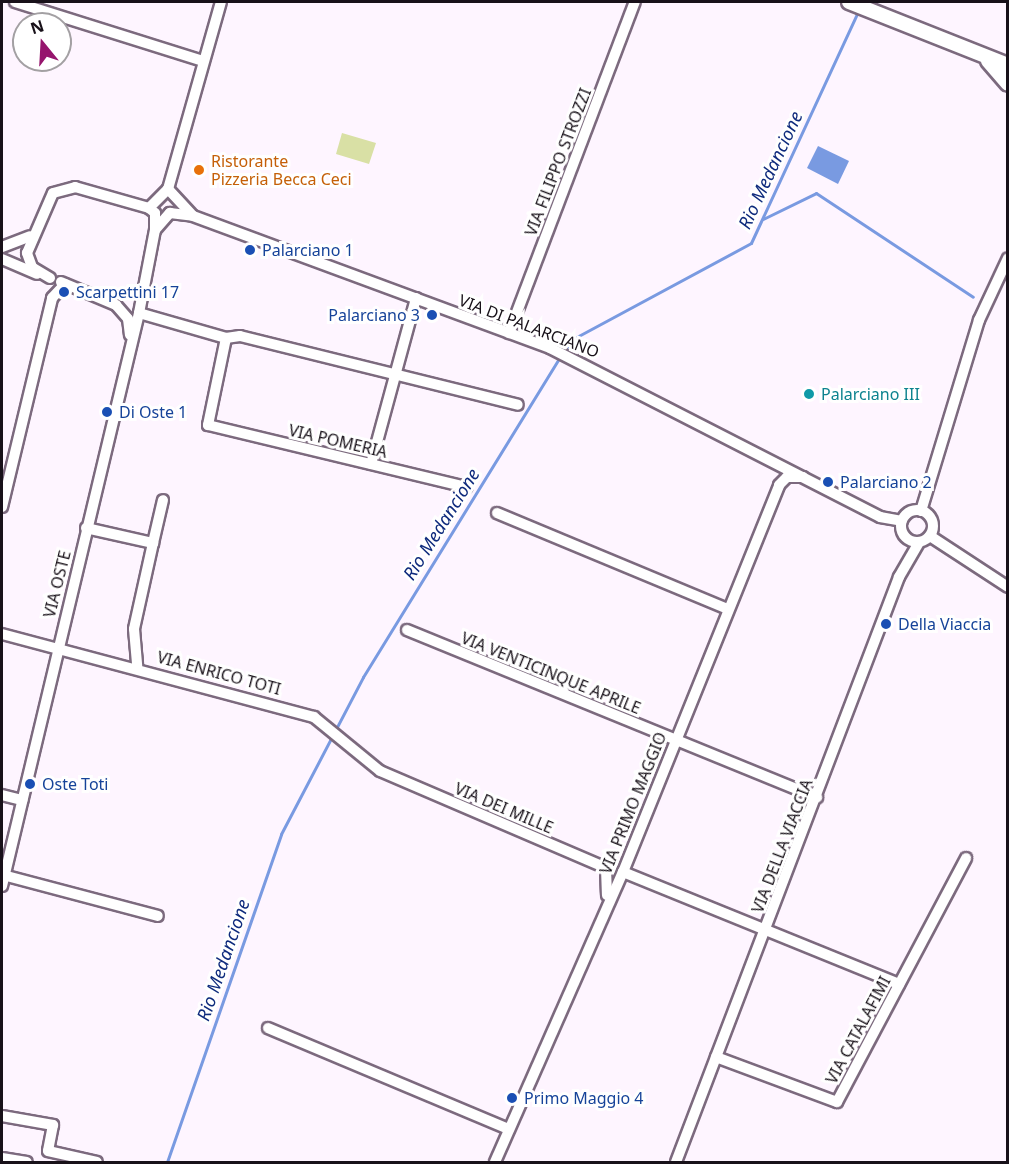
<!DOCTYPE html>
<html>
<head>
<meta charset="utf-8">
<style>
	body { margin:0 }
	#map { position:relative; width:1009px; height:1164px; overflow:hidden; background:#fef5ff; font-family:"Noto Sans",sans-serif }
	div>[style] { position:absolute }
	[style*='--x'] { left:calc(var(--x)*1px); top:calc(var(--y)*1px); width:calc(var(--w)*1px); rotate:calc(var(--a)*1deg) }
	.green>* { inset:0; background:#d9e0a5 }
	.water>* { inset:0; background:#799ae1 }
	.stream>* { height:3px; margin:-1.5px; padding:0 1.5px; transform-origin:1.5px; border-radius:1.5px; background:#799ae1 }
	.roads { filter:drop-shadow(2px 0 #7c6a7e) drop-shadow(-2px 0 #7c6a7e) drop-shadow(0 2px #7c6a7e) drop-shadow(0 -2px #7c6a7e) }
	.minor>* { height:10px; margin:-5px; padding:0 5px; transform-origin:5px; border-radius:5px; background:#fff }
	.minor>.ring { margin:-5px; padding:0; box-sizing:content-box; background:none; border:10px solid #fff; border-radius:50% }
	.tertiary>* { height:14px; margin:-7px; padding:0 7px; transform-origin:7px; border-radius:7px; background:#fff }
	.dots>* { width:16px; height:16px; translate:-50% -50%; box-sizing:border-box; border:3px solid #fff; border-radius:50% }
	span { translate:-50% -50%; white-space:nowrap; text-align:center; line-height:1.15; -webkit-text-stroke:6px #fff; paint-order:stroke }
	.food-label { font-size:16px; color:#c56008 }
	.left { translate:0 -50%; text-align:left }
	.street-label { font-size:16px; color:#181119 }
	.transit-label { font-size:16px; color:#164399 }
	.right { translate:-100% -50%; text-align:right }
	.culture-label { font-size:16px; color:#0d838f }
	.water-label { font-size:18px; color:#0f2b7d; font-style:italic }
	.frame { position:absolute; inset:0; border:3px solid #181119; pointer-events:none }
	.north { position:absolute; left:12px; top:12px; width:60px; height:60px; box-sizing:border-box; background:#fff; border:2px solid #a3a0a3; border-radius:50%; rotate:342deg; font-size:16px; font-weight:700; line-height:24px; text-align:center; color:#181119 }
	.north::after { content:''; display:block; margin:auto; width:21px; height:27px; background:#96156d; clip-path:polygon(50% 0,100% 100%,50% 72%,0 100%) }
</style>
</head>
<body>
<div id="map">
	<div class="green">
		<i style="clip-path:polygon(342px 133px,376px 143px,369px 164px,336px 154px)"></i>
	</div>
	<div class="water">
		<i style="clip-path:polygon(818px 146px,849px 161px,838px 184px,807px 168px)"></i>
	</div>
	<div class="stream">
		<i style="--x:763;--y:219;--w:59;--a:-26.1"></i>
		<i style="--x:816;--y:193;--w:188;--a:33.5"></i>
		<i style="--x:564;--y:352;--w:14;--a:-60"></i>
		<i style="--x:571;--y:340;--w:204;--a:-28.3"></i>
		<i style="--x:751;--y:243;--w:255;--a:-65.2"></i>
		<i style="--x:167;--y:1162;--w:347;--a:-70.8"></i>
		<i style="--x:281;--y:834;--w:177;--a:-62.4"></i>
		<i style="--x:363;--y:677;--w:376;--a:-58.4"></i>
	</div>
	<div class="roads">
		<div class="minor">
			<i style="--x:15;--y:2;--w:197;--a:17.4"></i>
			<i style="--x:168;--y:189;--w:34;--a:47"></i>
			<i style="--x:149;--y:208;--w:27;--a:-45"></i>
			<i style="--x:168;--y:189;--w:194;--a:-74.2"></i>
			<i style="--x:155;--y:230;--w:23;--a:-49"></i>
			<i style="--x:170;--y:213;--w:23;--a:7"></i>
			<i style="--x:193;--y:216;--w:381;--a:20.3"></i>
			<i style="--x:550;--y:348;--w:371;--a:27.1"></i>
			<i style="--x:880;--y:517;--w:22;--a:10"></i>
			<i style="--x:2;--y:247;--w:30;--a:-21"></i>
			<i style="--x:2;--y:259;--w:38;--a:23"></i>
			<i style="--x:50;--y:278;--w:21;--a:-149"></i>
			<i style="--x:32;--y:267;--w:15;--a:-110"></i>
			<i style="--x:27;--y:253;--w:65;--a:-66.6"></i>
			<i style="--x:53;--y:193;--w:23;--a:-15"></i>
			<i style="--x:75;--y:187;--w:77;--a:15.8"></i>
			<i style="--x:61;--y:282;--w:60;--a:22.7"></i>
			<i style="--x:116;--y:305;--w:18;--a:49"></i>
			<i style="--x:128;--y:319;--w:16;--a:83"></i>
			<i style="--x:139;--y:313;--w:91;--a:16"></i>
			<i style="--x:509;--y:333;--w:354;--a:-69.2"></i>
			<i style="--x:226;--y:338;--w:89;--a:101.7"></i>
			<i style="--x:208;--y:425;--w:266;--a:13.5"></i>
			<i style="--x:226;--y:338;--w:14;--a:-8"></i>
			<i style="--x:240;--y:336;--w:286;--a:13.9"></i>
			<i style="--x:371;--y:464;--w:172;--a:-74.8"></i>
			<i style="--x:2;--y:507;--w:215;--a:-76.5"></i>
			<i style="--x:52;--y:298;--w:19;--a:-47"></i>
			<i class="ring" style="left:901px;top:510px;width:22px;height:22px"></i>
			<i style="--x:921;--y:511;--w:200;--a:-73.1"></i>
			<i style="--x:979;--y:320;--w:68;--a:-64.9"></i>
			<i style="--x:497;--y:513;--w:250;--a:22.6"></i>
			<i style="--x:86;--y:528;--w:69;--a:12.6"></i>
			<i style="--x:153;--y:543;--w:88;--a:102.5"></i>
			<i style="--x:134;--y:629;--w:37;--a:85"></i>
			<i style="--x:930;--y:536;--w:93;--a:33.2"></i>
			<i style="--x:153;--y:543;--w:44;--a:-76.9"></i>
			<i style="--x:407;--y:630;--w:443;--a:22.2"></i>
			<i style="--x:2;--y:634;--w:323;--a:14.9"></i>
			<i style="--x:314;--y:717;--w:85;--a:39.3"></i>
			<i style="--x:380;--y:771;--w:246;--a:23.2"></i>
			<i style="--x:606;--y:868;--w:27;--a:88"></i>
			<i style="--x:2;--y:795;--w:21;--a:14"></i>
			<i style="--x:623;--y:872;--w:298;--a:22.1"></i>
			<i style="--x:3;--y:875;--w:160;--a:14.8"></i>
			<i style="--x:2;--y:886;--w:589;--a:-76.55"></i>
			<i style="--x:139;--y:313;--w:85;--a:-79.1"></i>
			<i style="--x:155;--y:230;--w:17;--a:-90"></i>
			<i style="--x:155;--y:213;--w:8;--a:-140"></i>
			<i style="--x:268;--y:1028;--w:260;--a:22.8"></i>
			<i style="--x:716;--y:1057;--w:129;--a:20.4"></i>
			<i style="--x:837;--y:1102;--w:276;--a:-62.1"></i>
			<i style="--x:2;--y:1116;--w:52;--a:10"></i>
			<i style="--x:53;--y:1125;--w:26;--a:101"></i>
			<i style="--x:48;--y:1151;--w:50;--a:12.7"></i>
			<i style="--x:2;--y:1158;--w:25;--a:9"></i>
			<i style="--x:495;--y:1162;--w:317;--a:-66.2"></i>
			<i style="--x:623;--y:872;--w:417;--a:-68"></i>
			<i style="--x:779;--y:485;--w:11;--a:-45"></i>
			<i style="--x:787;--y:477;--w:16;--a:0"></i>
			<i style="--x:676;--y:1162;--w:626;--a:-69.13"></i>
			<i style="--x:899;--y:577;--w:39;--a:-60"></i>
		</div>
		<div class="tertiary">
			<i style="--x:849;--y:2;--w:171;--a:21.6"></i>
			<i style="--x:988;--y:61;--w:30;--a:49"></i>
		</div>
	</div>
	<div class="dots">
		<i style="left:199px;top:170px;background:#e8710a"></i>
		<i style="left:250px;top:250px;background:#1a4fb4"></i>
		<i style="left:64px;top:292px;background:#1a4fb4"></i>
		<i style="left:432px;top:315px;background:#1a4fb4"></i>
		<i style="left:809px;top:394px;background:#0f9aa8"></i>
		<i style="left:107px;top:412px;background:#1a4fb4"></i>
		<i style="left:828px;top:482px;background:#1a4fb4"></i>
		<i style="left:886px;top:624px;background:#1a4fb4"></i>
		<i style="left:30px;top:784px;background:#1a4fb4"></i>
		<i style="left:512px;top:1098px;background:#1a4fb4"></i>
	</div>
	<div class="food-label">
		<span class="left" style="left:211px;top:170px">Ristorante<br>Pizzeria Becca Ceci</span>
	</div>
	<div class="street-label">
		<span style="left:558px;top:162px;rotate:-69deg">VIA FILIPPO STROZZI</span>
		<span style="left:529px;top:326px;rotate:21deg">VIA DI PALARCIANO</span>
		<span style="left:338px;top:441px;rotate:13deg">VIA POMERIA</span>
		<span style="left:57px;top:584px;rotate:-76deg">VIA OSTE</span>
		<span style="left:219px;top:673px;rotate:15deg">VIA ENRICO TOTI</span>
		<span style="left:551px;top:673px;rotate:22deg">VIA VENTICINQUE APRILE</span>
		<span style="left:633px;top:803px;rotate:-68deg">VIA PRIMO MAGGIO</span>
		<span style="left:504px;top:808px;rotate:23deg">VIA DEI MILLE</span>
		<span style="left:782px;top:846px;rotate:-69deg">VIA DELLA VIACCIA</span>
		<span style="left:858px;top:1030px;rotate:-62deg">VIA CATALAFIMI</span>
	</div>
	<div class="transit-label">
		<span class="left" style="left:262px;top:250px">Palarciano 1</span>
		<span class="left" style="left:76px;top:292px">Scarpettini 17</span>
		<span class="right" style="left:420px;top:315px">Palarciano 3</span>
		<span class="left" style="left:119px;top:412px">Di Oste 1</span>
		<span class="left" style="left:840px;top:482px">Palarciano 2</span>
		<span class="left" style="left:898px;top:624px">Della Viaccia</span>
		<span class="left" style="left:42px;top:784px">Oste Toti</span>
		<span class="left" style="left:524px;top:1098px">Primo Maggio 4</span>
	</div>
	<div class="culture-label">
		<span class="left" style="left:821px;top:394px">Palarciano III</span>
	</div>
	<div class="water-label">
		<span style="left:770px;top:170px;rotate:-65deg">Rio Medancione</span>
		<span style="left:441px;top:524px;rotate:-58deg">Rio Medancione</span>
		<span style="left:223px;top:960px;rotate:-71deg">Rio Medancione</span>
	</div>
	<div class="frame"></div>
	<div class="north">N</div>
</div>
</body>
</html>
